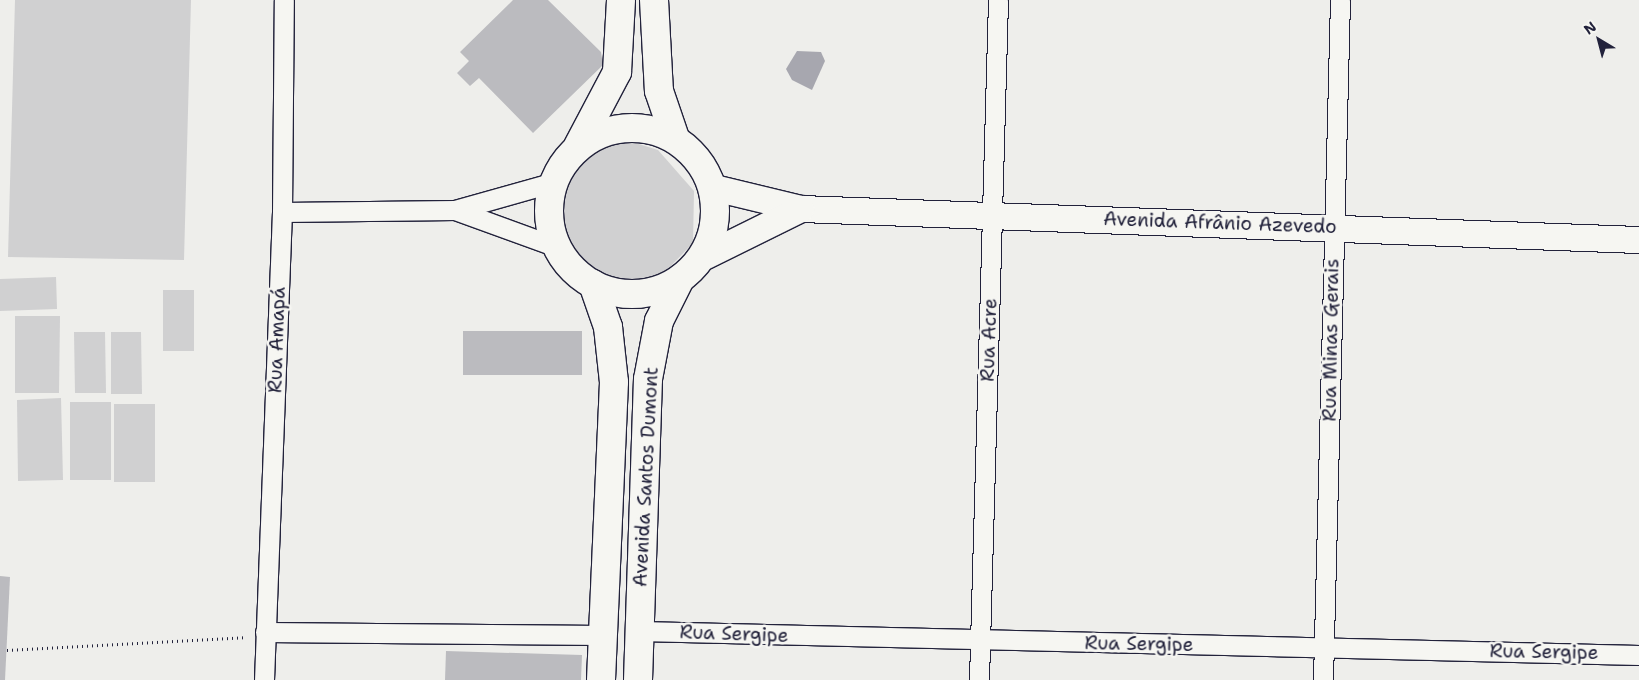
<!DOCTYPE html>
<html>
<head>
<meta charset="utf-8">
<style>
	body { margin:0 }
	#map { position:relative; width:1639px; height:680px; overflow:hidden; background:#eeeeeb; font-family:"Shantell Sans",sans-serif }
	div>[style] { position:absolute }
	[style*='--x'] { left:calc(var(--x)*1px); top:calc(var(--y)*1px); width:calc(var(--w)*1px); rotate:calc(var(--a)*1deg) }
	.green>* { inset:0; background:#d0d0d1 }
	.water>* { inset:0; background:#a7a7af }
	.building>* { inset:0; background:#bbbbbf }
	.path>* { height:3px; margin-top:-1.5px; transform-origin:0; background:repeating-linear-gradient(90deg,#22223b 0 1px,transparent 0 5px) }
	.roads { filter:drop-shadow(1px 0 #22223b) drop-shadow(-1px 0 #22223b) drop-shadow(0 1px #22223b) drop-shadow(0 -1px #22223b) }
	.street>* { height:19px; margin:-9.5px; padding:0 9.5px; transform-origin:9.5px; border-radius:9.5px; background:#f6f6f2 }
	.secondary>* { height:26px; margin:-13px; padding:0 13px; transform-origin:13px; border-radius:13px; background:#f6f6f2 }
	.primary>* { height:28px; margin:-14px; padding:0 14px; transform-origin:14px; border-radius:14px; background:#f6f6f2 }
	.primary>.ring { margin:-14px; padding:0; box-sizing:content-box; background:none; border:28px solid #f6f6f2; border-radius:50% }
	span { translate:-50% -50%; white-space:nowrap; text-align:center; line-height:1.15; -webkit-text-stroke:5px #f6f6f2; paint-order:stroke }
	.street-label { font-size:19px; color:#22223b }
	.north { position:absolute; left:1574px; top:15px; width:50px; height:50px; -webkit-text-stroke:4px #f6f6f2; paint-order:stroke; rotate:323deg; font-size:14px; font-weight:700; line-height:20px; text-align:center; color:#22223b }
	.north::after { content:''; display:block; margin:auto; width:18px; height:22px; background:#22223b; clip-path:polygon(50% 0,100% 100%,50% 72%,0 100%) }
</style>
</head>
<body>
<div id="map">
	<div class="green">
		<i style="clip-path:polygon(15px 0,191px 0,184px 260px,8px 257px)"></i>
		<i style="clip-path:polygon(626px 140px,658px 150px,694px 191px,693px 243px,665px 272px,623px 285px,595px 274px,560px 236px,561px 182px,594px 150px)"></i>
		<i style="clip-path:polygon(56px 277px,57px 309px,0 311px,0 279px)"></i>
		<i style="clip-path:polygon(163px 290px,194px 290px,194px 351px,163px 351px)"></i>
		<i style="clip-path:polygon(15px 316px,60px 316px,59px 393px,15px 393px)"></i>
		<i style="clip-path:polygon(74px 332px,105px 332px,106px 393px,75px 393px)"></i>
		<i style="clip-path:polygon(111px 332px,141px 332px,142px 394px,111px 394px)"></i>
		<i style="clip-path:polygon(61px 398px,63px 480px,18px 481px,17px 400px)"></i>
		<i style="clip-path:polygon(70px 402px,111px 402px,111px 480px,70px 480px)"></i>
		<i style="clip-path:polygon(114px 404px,155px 404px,155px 482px,114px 482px)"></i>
	</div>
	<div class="water">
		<i style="clip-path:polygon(797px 51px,821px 52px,825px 61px,812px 90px,792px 80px,786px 69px)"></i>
	</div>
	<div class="building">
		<i style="clip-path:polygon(513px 0,548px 0,601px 52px,603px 65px,533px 133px,479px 78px,470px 86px,457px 73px,469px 61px,460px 52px)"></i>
		<i style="clip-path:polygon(463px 331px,582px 331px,582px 375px,463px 375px)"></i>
		<i style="clip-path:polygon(0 576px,10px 577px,5px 680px,0 680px)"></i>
		<i style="clip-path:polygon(446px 651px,582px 655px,581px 680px,445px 680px)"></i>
	</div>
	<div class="path">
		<i style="--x:7;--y:650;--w:238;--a:-3.1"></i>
	</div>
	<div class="roads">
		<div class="street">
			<i style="--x:455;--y:210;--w:105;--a:20"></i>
			<i style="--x:282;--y:212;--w:173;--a:-0.7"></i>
			<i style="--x:455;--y:210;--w:100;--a:-15.7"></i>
			<i style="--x:639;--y:631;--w:1000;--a:1.37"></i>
			<i style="--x:265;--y:632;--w:337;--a:0.5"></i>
			<i style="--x:264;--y:680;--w:468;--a:-87.8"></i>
			<i style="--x:282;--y:212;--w:212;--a:-89.5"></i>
			<i style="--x:979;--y:680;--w:680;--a:-88.4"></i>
			<i style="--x:1323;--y:680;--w:680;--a:-88.57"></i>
		</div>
		<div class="secondary">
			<i style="--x:714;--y:188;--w:89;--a:13.6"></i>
			<i style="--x:801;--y:209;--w:839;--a:2.12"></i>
			<i style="--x:706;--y:256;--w:106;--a:-26.3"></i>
		</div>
		<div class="primary">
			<i style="--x:654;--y:0;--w:91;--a:86.9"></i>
			<i style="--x:659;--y:91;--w:50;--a:71.2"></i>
			<i class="ring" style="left:549px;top:128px;width:138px;height:138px"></i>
			<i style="--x:578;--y:146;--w:84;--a:-62.2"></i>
			<i style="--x:617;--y:72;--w:72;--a:-86.8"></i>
			<i style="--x:593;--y:284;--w:46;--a:70.8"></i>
			<i style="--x:608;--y:327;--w:55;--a:83.8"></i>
			<i style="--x:614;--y:382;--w:298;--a:92.5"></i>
			<i style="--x:638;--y:680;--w:301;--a:-88.1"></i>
			<i style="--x:648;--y:379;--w:59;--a:-79.3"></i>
			<i style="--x:659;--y:321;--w:47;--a:-63.4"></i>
		</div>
	</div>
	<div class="street-label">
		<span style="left:1220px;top:223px;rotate:2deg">Avenida Afrânio Azevedo</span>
		<span style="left:277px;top:340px;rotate:-88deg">Rua Amapá</span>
		<span style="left:989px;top:340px;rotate:-88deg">Rua Acre</span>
		<span style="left:1331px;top:340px;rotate:-89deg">Rua Minas Gerais</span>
		<span style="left:646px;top:477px;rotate:-87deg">Avenida Santos Dumont</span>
		<span style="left:734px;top:634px;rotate:2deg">Rua Sergipe</span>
		<span style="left:1139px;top:644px;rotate:1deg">Rua Sergipe</span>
		<span style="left:1544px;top:652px;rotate:1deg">Rua Sergipe</span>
	</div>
	<div class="north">N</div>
</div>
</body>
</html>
